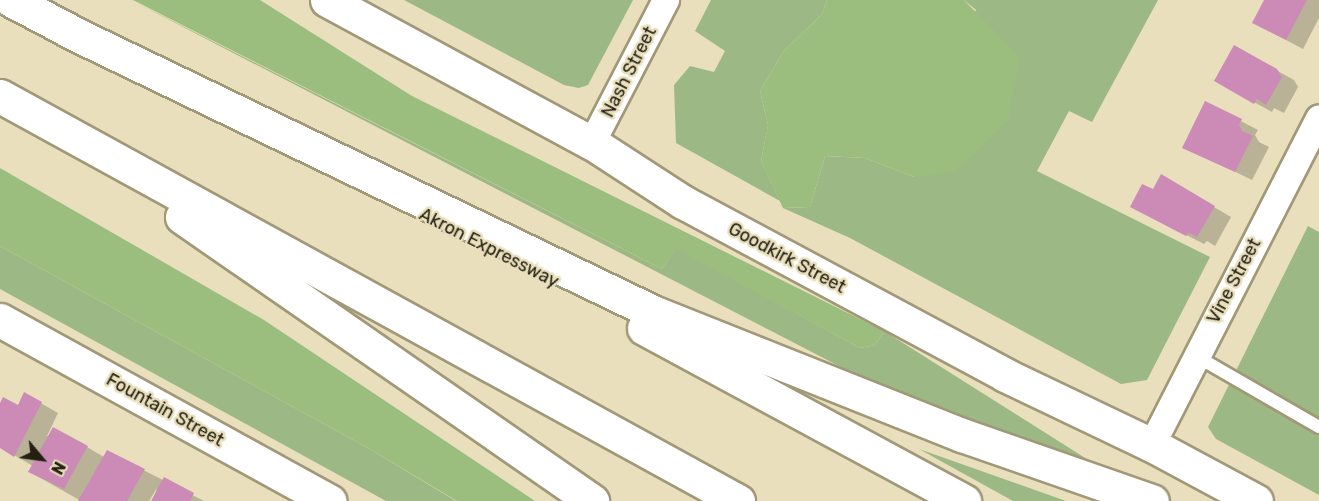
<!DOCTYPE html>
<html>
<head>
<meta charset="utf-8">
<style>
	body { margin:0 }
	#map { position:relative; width:1319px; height:501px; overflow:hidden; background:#e9dfbd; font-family:Rubik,sans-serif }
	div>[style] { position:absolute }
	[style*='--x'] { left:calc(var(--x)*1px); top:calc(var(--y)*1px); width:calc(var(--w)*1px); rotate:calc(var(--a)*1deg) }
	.green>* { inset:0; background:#9cb884 }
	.forest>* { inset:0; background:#9bbe7e }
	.shadow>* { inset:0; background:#0003 }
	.building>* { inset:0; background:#cb8bb6 }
	.roads { filter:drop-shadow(2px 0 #a19878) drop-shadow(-2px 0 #a19878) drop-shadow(0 2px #a19878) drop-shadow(0 -2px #a19878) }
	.service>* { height:12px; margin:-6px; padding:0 6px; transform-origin:6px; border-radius:6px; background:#fff }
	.minor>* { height:26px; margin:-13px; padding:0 13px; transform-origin:13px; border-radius:13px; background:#fff }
	.primary>* { height:33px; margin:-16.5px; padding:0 16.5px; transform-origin:16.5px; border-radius:16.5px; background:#fff }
	.motorway>* { height:33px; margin:-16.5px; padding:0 16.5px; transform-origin:16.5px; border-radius:16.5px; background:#fff }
	span { translate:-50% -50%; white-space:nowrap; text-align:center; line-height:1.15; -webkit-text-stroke:5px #e9dfbd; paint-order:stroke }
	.street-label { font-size:18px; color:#232013 }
	.north { position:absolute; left:12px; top:429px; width:60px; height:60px; -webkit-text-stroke:4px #e9dfbd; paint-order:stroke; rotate:119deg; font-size:16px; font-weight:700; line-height:24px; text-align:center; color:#232013 }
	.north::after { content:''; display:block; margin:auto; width:21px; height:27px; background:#232013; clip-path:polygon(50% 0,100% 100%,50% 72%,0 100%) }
</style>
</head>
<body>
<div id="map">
	<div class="green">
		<i style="clip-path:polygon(131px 0,662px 269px,676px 248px,860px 348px,875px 345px,884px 331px,1120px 480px,866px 380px)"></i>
		<i style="clip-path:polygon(404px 0,633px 0,588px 85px,579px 88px,564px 85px)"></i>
		<i style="clip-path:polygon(711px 0,827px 0,822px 14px,783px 52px,760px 91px,768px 125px,761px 161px,780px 201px,676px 143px,674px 85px,690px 66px,714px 72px,725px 51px,695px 31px)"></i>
		<i style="clip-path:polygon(964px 0,1158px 0,1092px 122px,1069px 111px,1037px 171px,1210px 257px,1147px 380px,1121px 384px,850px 238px,783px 208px,810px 207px,825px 156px,865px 158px,914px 177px,976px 10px)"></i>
		<i style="clip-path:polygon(1308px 226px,1319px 232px,1319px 495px,1216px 439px,1208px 427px)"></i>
		<i style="clip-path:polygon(0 246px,368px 448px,456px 501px,386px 501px,0 289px)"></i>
		<i style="clip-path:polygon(919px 449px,1066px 501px,1013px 501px)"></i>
	</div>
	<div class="forest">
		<i style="clip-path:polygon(133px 0,260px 0,412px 96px,884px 331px,875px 345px,860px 348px,676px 249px,662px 269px)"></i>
		<i style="clip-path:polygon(827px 0,964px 0,1019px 56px,1008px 121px,956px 171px,914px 177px,865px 158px,825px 156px,810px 207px,783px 208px,761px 161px,768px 125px,760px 91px,783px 52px,822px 14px)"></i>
		<i style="clip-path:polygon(0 168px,264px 320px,535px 501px,457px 501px,368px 448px,0 246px)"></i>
	</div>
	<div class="shadow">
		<i style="clip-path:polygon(1266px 0,1319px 0,1319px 18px,1303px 49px,1271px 32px)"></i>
		<i style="clip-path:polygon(1234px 47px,1294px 80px,1298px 87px,1284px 113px,1274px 108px,1272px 112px,1216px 81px)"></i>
		<i style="clip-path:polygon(1206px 103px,1258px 130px,1255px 135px,1259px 142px,1269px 147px,1252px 180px,1184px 147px)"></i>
		<i style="clip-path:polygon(1161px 176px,1231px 217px,1215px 246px,1207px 241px,1204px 244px,1149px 216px)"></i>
		<i style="clip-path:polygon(25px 394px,58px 413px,47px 436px,87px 447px,104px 457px,108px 452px,204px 501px,153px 501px,157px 488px,149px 501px,81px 501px,30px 472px,33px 466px,0 447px,0 406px,18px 407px)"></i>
	</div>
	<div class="building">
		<i style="clip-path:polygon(1264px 0,1307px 0,1286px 40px,1252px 23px)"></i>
		<i style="clip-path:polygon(1234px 45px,1277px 69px,1282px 77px,1266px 105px,1257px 99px,1254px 104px,1214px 81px)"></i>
		<i style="clip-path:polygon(1205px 101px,1242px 119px,1239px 125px,1242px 131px,1253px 136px,1235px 172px,1182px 148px)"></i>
		<i style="clip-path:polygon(1161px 174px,1215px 206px,1197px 237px,1189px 233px,1186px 236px,1130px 207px,1142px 184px,1153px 189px)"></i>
		<i style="clip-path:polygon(24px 392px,42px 402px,14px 457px,0 448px,0 403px,3px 397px,18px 405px)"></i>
		<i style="clip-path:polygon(53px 427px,88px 446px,64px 489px,28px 472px)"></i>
		<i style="clip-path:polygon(107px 450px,145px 469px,127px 501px,78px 501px)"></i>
		<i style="clip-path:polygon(164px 477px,194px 493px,190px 501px,151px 501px)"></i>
	</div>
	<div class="roads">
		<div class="service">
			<i style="--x:1196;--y:356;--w:142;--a:30"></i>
		</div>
		<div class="minor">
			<i style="--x:592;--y:143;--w:161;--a:-62.6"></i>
			<i style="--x:1152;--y:445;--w:367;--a:-62.9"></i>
		</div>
		<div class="primary">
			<i style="--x:327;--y:0;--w:301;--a:28.4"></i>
			<i style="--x:592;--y:143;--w:108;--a:33"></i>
			<i style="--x:683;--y:202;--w:366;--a:28.2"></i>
			<i style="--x:1005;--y:375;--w:163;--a:25.5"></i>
			<i style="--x:1152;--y:445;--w:118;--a:28.3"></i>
			<i style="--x:0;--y:320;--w:376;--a:28.8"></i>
		</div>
		<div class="motorway">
			<i style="--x:11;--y:0;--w:88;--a:27.7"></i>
			<i style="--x:69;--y:31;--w:650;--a:25.7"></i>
			<i style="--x:655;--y:313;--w:330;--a:21.7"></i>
			<i style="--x:962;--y:435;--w:201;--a:19.2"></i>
			<i style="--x:0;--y:96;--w:842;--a:28.76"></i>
			<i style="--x:182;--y:217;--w:499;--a:34.7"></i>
			<i style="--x:644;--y:328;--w:364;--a:28.4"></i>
		</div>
	</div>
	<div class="street-label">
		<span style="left:629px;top:72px;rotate:-63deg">Nash Street</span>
		<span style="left:489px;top:248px;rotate:27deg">Akron Expressway</span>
		<span style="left:787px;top:258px;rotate:28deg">Goodkirk Street</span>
		<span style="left:1234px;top:281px;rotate:-62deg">Vine Street</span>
		<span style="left:165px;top:410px;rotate:29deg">Fountain Street</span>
	</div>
	<div class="north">N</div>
</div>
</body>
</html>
